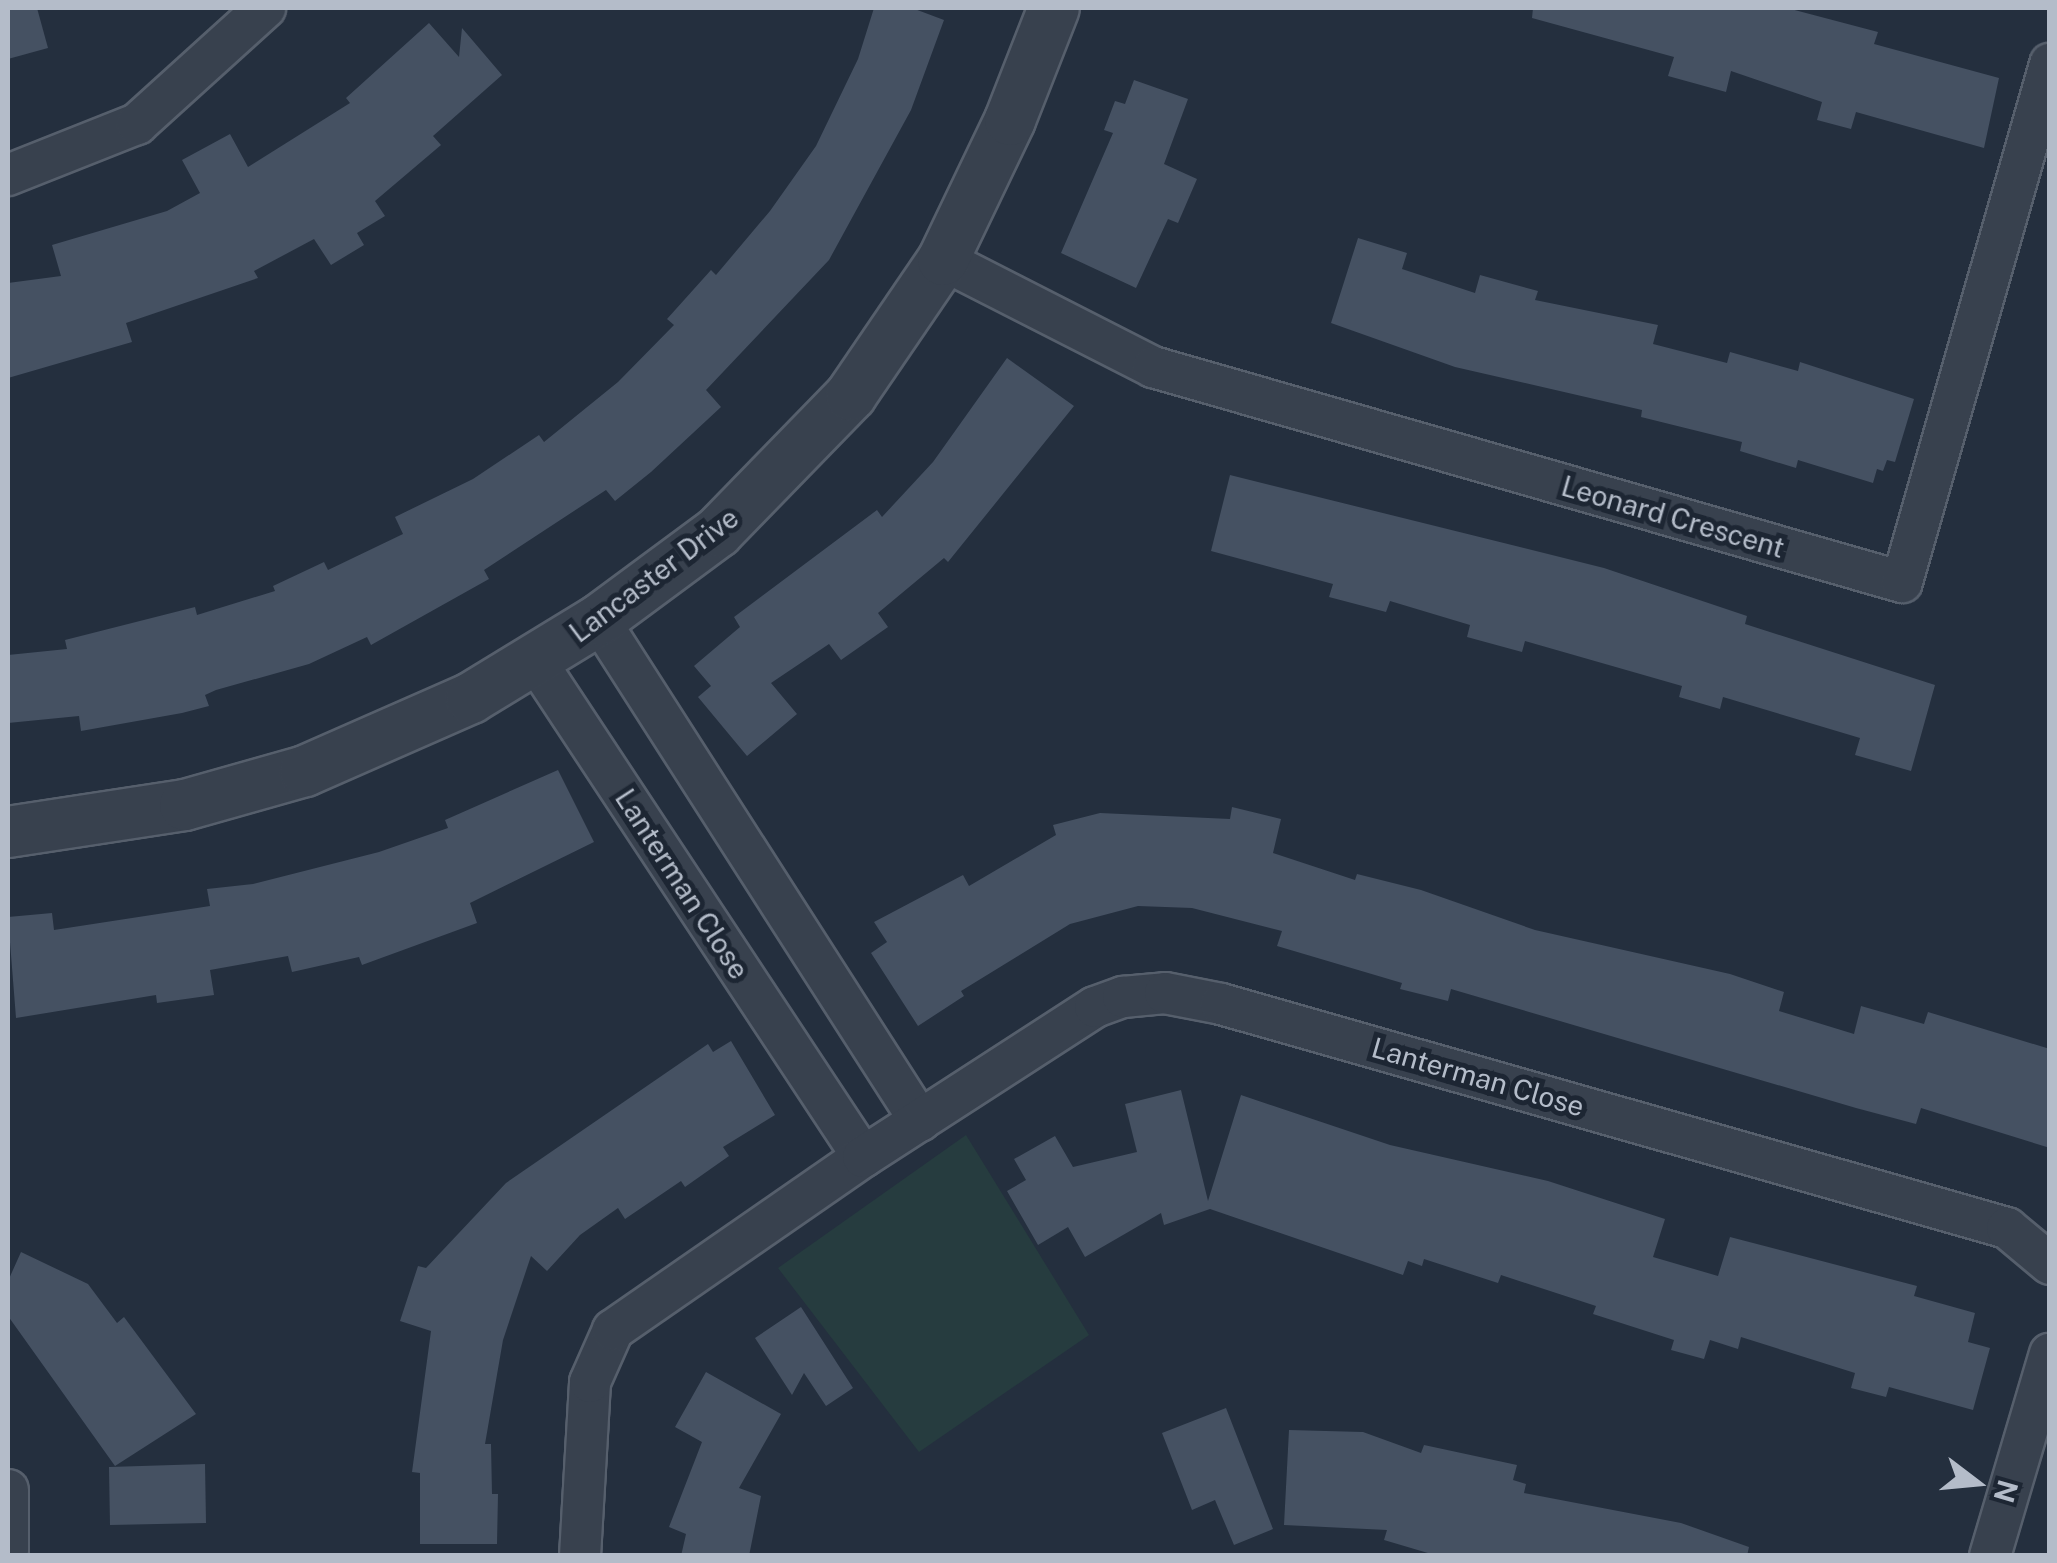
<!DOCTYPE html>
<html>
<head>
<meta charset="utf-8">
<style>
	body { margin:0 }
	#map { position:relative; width:2057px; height:1563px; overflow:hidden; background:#242f3e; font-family:"Public Sans",sans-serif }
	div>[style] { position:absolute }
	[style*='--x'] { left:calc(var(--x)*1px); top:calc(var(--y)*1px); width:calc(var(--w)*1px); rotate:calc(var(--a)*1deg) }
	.green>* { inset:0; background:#263c3f }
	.building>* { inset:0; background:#455162 }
	.roads { filter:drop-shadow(2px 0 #565f6c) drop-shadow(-2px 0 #565f6c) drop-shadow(0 2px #565f6c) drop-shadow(0 -2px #565f6c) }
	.minor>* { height:40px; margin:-20px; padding:0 20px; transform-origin:20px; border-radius:20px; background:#38414e }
	.tertiary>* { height:50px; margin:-25px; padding:0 25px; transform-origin:25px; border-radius:25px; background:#38414e }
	span { translate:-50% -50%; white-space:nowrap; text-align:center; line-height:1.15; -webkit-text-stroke:10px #1d2633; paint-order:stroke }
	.street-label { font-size:28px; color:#b4bcc9 }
	.frame { position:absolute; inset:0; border:10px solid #b4bcc9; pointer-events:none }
	.north { position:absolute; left:1927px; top:1433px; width:100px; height:100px; -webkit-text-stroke:8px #1d2633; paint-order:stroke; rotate:106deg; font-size:28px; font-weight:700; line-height:40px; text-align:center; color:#b4bcc9 }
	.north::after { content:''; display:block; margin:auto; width:35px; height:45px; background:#b4bcc9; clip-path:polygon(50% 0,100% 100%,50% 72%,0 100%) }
</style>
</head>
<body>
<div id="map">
	<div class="green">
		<i style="clip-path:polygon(966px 1135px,1089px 1335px,919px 1452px,778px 1268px)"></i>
	</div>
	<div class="building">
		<i style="clip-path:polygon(8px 8px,37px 8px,48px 48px,8px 59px)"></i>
		<i style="clip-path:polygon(874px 8px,912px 8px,944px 20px,911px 110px,829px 260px,706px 390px,721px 407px,651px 472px,615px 501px,606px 490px,484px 570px,489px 579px,371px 645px,367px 637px,309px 664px,216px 690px,205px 695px,209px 706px,182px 713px,81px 731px,79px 716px,8px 723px,8px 655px,67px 649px,65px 640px,195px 607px,197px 615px,275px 591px,273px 586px,324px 562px,328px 570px,403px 534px,395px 517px,473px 479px,539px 435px,544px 442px,618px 382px,674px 325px,667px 319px,711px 270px,716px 275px,770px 211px,816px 146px,858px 59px)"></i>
		<i style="clip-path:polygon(1533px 8px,1787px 8px,1878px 32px,1874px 44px,1999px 78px,1984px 148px,1856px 112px,1851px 129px,1817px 120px,1822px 102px,1731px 71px,1726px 92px,1668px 76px,1674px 57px,1532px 18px)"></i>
		<i style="clip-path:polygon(429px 23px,459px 57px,462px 28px,502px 75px,433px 136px,441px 145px,375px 201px,385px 216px,357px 233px,364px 245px,331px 265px,314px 239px,254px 271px,258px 278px,126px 323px,132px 342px,8px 378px,8px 283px,61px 276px,52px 245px,167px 211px,200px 193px,182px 160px,230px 134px,248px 167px,350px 103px,346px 98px)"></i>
		<i style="clip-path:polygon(1134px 80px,1188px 99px,1164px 164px,1197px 179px,1178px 223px,1168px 219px,1136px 288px,1061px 253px,1113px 133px,1104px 130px,1115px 101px,1125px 104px)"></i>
		<i style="clip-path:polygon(1358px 238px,1407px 253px,1402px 269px,1475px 293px,1480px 275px,1538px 291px,1535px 300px,1658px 325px,1653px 344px,1727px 363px,1730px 352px,1798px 371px,1800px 362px,1914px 399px,1895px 462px,1887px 460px,1883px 471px,1877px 469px,1873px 483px,1798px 460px,1796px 468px,1740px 451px,1742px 442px,1641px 417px,1642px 410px,1455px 367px,1331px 323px)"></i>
		<i style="clip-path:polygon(1007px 358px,1074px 406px,948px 562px,944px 558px,878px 613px,888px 627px,841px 660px,829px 644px,771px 683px,797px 714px,747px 756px,698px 697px,711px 686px,694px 666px,740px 627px,734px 617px,877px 510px,882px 517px,933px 462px)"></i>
		<i style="clip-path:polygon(1230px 475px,1604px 568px,1747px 616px,1745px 624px,1935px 685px,1911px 771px,1855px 755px,1860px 738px,1723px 697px,1720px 709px,1679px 697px,1682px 686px,1525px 641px,1522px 652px,1467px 637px,1470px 625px,1390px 601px,1386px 612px,1329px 597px,1333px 584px,1211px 551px)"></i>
		<i style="clip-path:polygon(558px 770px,594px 842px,470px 903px,477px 923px,362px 965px,359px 957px,292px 972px,288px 956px,210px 970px,214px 995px,157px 1003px,156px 995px,16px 1018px,8px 917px,52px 913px,54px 930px,210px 906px,207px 889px,253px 884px,379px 852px,448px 828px,445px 820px)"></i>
		<i style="clip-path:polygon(1232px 807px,1281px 819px,1273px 853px,1355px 880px,1357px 874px,1421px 890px,1535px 930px,1730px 974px,1784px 992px,1779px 1011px,1854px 1034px,1861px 1006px,1924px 1024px,1928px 1012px,2050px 1049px,2050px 1148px,1921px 1108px,1916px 1124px,1856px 1108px,1451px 989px,1448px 1001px,1400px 989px,1402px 983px,1277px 946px,1282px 931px,1192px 908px,1138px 906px,1070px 924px,961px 991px,964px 996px,918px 1026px,871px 953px,887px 942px,874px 922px,963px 875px,969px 886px,1056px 835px,1053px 825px,1100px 813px,1230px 819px)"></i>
		<i style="clip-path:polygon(731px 1041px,775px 1115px,723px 1147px,729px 1156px,685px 1187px,681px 1181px,625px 1219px,618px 1208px,580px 1235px,547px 1271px,531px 1256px,503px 1340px,485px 1444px,491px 1444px,492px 1494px,498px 1494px,497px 1544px,420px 1544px,420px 1473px,412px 1472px,431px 1331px,400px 1321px,418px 1266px,426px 1268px,506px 1183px,708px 1044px,713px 1052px)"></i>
		<i style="clip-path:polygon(1181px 1090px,1208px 1201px,1241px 1095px,1390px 1145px,1548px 1181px,1665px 1219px,1653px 1257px,1718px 1276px,1730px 1237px,1917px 1286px,1914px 1296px,1975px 1313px,1968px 1342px,1990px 1348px,1973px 1410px,1889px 1387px,1886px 1397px,1851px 1388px,1855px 1373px,1741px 1337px,1738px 1349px,1710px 1340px,1704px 1359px,1671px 1350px,1674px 1340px,1593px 1314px,1596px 1306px,1501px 1275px,1498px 1283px,1424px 1259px,1422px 1266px,1408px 1261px,1403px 1275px,1210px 1209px,1164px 1225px,1161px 1213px,1085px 1257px,1068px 1227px,1038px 1245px,1007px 1191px,1026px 1180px,1014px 1159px,1055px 1136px,1073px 1167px,1137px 1152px,1125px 1104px)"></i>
		<i style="clip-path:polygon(21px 1252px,88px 1284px,117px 1323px,124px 1317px,196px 1414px,115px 1466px,8px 1316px,8px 1281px)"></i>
		<i style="clip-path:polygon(801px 1307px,853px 1388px,826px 1406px,804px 1373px,792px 1395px,755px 1338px)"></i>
		<i style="clip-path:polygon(706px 1372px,781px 1414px,739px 1488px,761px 1496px,749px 1556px,681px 1556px,686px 1534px,669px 1527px,702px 1442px,675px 1427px)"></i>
		<i style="clip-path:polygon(1226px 1408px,1273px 1529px,1234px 1545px,1215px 1500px,1192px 1510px,1162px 1433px)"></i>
		<i style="clip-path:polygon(1289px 1430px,1363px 1432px,1421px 1453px,1424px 1445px,1517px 1465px,1513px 1480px,1526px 1484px,1524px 1493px,1681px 1523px,1749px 1547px,1747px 1556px,1438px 1556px,1384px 1540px,1387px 1530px,1284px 1525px)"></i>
		<i style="clip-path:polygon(205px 1464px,206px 1523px,110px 1525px,109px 1467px)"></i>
	</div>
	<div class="roads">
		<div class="minor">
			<i style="--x:8;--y:175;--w:139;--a:-21.6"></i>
			<i style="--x:137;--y:124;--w:173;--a:-42.2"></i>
			<i style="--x:943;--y:260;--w:236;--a:27"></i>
			<i style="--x:1153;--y:367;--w:779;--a:16.02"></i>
			<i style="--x:1902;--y:582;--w:539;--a:-74.05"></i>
			<i style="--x:599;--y:620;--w:595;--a:57.35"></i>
			<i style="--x:535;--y:660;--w:595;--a:56.58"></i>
			<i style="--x:8;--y:1490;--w:61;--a:90"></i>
			<i style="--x:580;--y:1556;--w:174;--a:-86.7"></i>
			<i style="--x:590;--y:1382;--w:57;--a:-66.1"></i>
			<i style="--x:613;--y:1330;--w:304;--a:-34.7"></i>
			<i style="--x:863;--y:1157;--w:276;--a:-32.9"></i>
			<i style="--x:1095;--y:1007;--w:30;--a:-20"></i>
			<i style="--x:1123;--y:997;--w:42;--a:-5.4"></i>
			<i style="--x:1165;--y:993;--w:57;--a:11.1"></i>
			<i style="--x:1221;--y:1004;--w:817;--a:15.91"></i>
			<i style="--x:2007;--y:1228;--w:56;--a:39.9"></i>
			<i style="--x:1990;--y:1556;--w:211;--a:-73.5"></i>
		</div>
		<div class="tertiary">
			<i style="--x:8;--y:832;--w:179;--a:-8.7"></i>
			<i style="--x:185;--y:805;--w:125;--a:-15.8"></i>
			<i style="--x:305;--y:771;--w:181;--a:-23.7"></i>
			<i style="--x:471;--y:698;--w:150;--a:-31.4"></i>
			<i style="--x:599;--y:620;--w:148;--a:-36.5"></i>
			<i style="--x:718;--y:532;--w:191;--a:-45.8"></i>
			<i style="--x:851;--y:395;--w:163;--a:-55.7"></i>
			<i style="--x:943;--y:260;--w:155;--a:-64.4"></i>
			<i style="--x:1010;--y:120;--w:120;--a:-68.6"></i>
		</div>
	</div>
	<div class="street-label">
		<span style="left:1673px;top:517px;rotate:16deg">Leonard Crescent</span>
		<span style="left:654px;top:575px;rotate:-37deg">Lancaster Drive</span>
		<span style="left:682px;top:884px;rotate:57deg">Lanterman Close</span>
		<span style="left:1478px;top:1077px;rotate:16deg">Lanterman Close</span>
	</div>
	<div class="frame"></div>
	<div class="north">N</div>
</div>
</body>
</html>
